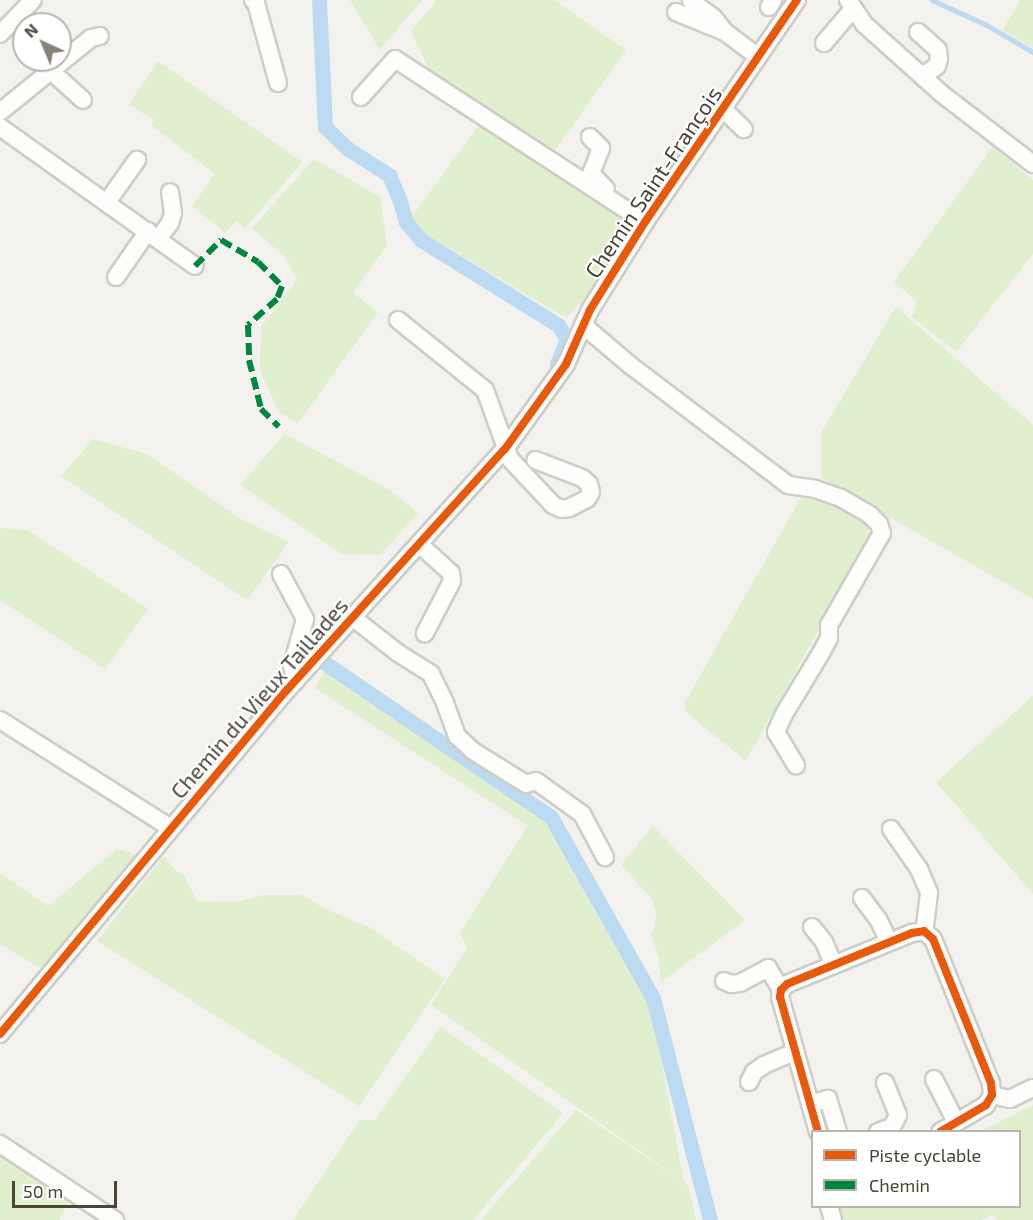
<!DOCTYPE html>
<html>
<head>
<meta charset="utf-8">
<style>
	body { margin:0 }
	#map { position:relative; width:1033px; height:1220px; overflow:hidden; background:#f3f2ee; font-family:"Exo 2",sans-serif }
	div>[style] { position:absolute }
	[style*='--x'] { left:calc(var(--x)*1px); top:calc(var(--y)*1px); width:calc(var(--w)*1px); rotate:calc(var(--a)*1deg) }
	.green>* { inset:0; background:#e0efcd }
	.stream>* { height:4.5px; margin:-2.25px; padding:0 2.25px; transform-origin:2.25px; border-radius:2.25px; background:#bcdbf3 }
	.canal>* { height:15px; margin:-7.5px; padding:0 7.5px; transform-origin:7.5px; border-radius:7.5px; background:#bcdbf3 }
	.roads { filter:drop-shadow(2px 0 #cfcdc8) drop-shadow(-2px 0 #cfcdc8) drop-shadow(0 2px #cfcdc8) drop-shadow(0 -2px #cfcdc8) }
	.minor>* { height:16px; margin:-8px; padding:0 8px; transform-origin:8px; border-radius:8px; background:#fdfdfc }
	.quiet>* { height:6px; margin-top:-3px; transform-origin:0; background:repeating-linear-gradient(90deg,#00873e 0 12px,transparent 0 18px) }
	.cycleway>* { height:8px; margin:-4px; padding:0 4px; transform-origin:4px; border-radius:4px; background:#e8590c }
	span { translate:-50% -50%; white-space:nowrap; text-align:center; line-height:1.15; -webkit-text-stroke:4.5px #fff; paint-order:stroke }
	.street-label { font-size:22px; color:#4b4538 }
	.legend { position:absolute; left:811px; top:1130px; width:210px; height:78px; box-sizing:border-box; background:#fff; border:2px solid #b7b5af; margin:0; padding:8px 10px; list-style:none; font-size:18px; color:#4b4538 }
	.legend li { display:flex; align-items:center; gap:12px; height:30px }
	.legend b { width:30px; border:2px solid #b7b5af }
	.north { position:absolute; left:12px; top:12px; width:60px; height:60px; box-sizing:border-box; background:#fff; border:2px solid #b7b5af; border-radius:50%; rotate:316deg; font-size:16px; font-weight:700; line-height:24px; text-align:center; color:#4b4538 }
	.north::after { content:''; display:block; margin:auto; width:21px; height:27px; background:#868278; clip-path:polygon(50% 0,100% 100%,50% 72%,0 100%) }
	.scale { position:absolute; left:12px; top:1181px; width:105px; height:27px; box-sizing:border-box; border:3px solid #4b4538; border-top:0; padding-left:8px; font-size:18px; line-height:21px; white-space:nowrap; color:#4b4538; -webkit-text-stroke:4px #fff; paint-order:stroke }
</style>
</head>
<body>
<div id="map">
	<div class="green">
		<i style="clip-path:polygon(350px 0,422px 0,380px 50px)"></i>
		<i style="clip-path:polygon(437px 0,554px 0,626px 50px,551px 156px,433px 77px,411px 31px)"></i>
		<i style="clip-path:polygon(1021px 0,1033px 0,1033px 48px,1002px 30px)"></i>
		<i style="clip-path:polygon(158px 61px,302px 162px,245px 228px,237px 221px,225px 233px,192px 206px,215px 174px,151px 125px,153px 120px,129px 104px)"></i>
		<i style="clip-path:polygon(481px 123px,629px 219px,632px 231px,590px 293px,566px 318px,423px 233px,410px 219px)"></i>
		<i style="clip-path:polygon(993px 147px,1033px 180px,1033px 254px,956px 352px,912px 317px,917px 301px,894px 282px)"></i>
		<i style="clip-path:polygon(314px 159px,380px 197px,387px 245px,353px 293px,378px 312px,298px 423px,278px 411px,260px 371px,261px 327px,297px 280px,285px 257px,252px 228px)"></i>
		<i style="clip-path:polygon(896px 307px,1033px 425px,1033px 599px,821px 478px,821px 433px)"></i>
		<i style="clip-path:polygon(285px 434px,388px 489px,418px 513px,380px 555px,342px 554px,240px 485px)"></i>
		<i style="clip-path:polygon(93px 439px,147px 454px,241px 519px,289px 542px,247px 600px,61px 476px)"></i>
		<i style="clip-path:polygon(802px 496px,834px 504px,861px 519px,868px 526px,869px 539px,746px 761px,686px 712px,684px 704px)"></i>
		<i style="clip-path:polygon(0 528px,27px 530px,148px 609px,105px 669px,0 600px)"></i>
		<i style="clip-path:polygon(327px 667px,545px 818px,594px 909px,651px 1006px,684px 1182px,431px 1005px,467px 948px,460px 933px,528px 826px,315px 688px)"></i>
		<i style="clip-path:polygon(1033px 696px,1033px 894px,936px 782px)"></i>
		<i style="clip-path:polygon(653px 826px,745px 920px,661px 982px,659px 960px,651px 933px,655px 926px,656px 913px,652px 899px,621px 865px)"></i>
		<i style="clip-path:polygon(117px 849px,137px 855px,45px 971px,0 944px,0 873px,48px 906px)"></i>
		<i style="clip-path:polygon(164px 856px,175px 870px,184px 875px,197px 901px,237px 902px,263px 895px,302px 895px,325px 909px,369px 927px,445px 979px,359px 1106px,97px 941px)"></i>
		<i style="clip-path:polygon(441px 1027px,563px 1113px,473px 1220px,293px 1220px,360px 1120px,375px 1120px)"></i>
		<i style="clip-path:polygon(1033px 1105px,1033px 1220px,998px 1220px,992px 1215px,981px 1220px,842px 1220px,839px 1209px,843px 1207px,1020px 1206px,1020px 1132px,981px 1131px)"></i>
		<i style="clip-path:polygon(576px 1110px,688px 1185px,696px 1220px,481px 1220px)"></i>
		<i style="clip-path:polygon(0 1151px,71px 1199px,59px 1218px,61px 1220px,0 1220px)"></i>
	</div>
	<div class="stream">
		<i style="--x:932;--y:0;--w:58;--a:24.4"></i>
		<i style="--x:985;--y:24;--w:56;--a:30.3"></i>
	</div>
	<div class="canal">
		<i style="--x:319;--y:0;--w:127;--a:87.3"></i>
		<i style="--x:325;--y:127;--w:32;--a:44"></i>
		<i style="--x:348;--y:149;--w:49;--a:32.4"></i>
		<i style="--x:389;--y:175;--w:25;--a:67"></i>
		<i style="--x:399;--y:198;--w:25;--a:74"></i>
		<i style="--x:406;--y:222;--w:23;--a:50"></i>
		<i style="--x:421;--y:240;--w:161;--a:31.8"></i>
		<i style="--x:558;--y:325;--w:17;--a:57"></i>
		<i style="--x:567;--y:339;--w:27;--a:112"></i>
		<i style="--x:312;--y:651;--w:3;--a:135"></i>
		<i style="--x:310;--y:653;--w:25;--a:34"></i>
		<i style="--x:331;--y:667;--w:266;--a:34.3"></i>
		<i style="--x:551;--y:817;--w:208;--a:60.6"></i>
		<i style="--x:653;--y:998;--w:229;--a:75.6"></i>
	</div>
	<div class="roads">
		<div class="minor">
			<i style="--x:253;--y:0;--w:4;--a:45"></i>
			<i style="--x:256;--y:3;--w:83;--a:74.6"></i>
			<i style="--x:848;--y:0;--w:29;--a:56"></i>
			<i style="--x:864;--y:24;--w:105;--a:41.9"></i>
			<i style="--x:942;--y:94;--w:115;--a:37.6"></i>
			<i style="--x:691;--y:1;--w:27;--a:36"></i>
			<i style="--x:713;--y:17;--w:14;--a:51"></i>
			<i style="--x:769;--y:7;--w:8;--a:-60"></i>
			<i style="--x:676;--y:12;--w:53;--a:22.2"></i>
			<i style="--x:725;--y:32;--w:41;--a:37.1"></i>
			<i style="--x:918;--y:32;--w:27;--a:42"></i>
			<i style="--x:938;--y:50;--w:9;--a:84"></i>
			<i style="--x:939;--y:59;--w:7;--a:106"></i>
			<i style="--x:937;--y:66;--w:12;--a:145"></i>
			<i style="--x:927;--y:73;--w:7;--a:172"></i>
			<i style="--x:0;--y:34;--w:47;--a:-45.9"></i>
			<i style="--x:824;--y:43;--w:45;--a:-49.5"></i>
			<i style="--x:51;--y:71;--w:43;--a:42.2"></i>
			<i style="--x:361;--y:97;--w:51;--a:-48.2"></i>
			<i style="--x:395;--y:59;--w:298;--a:33.1"></i>
			<i style="--x:723;--y:109;--w:29;--a:44"></i>
			<i style="--x:0;--y:112;--w:117;--a:-39.1"></i>
			<i style="--x:91;--y:38;--w:9;--a:-13"></i>
			<i style="--x:0;--y:127;--w:239;--a:35.5"></i>
			<i style="--x:590;--y:137;--w:16;--a:45"></i>
			<i style="--x:601;--y:148;--w:28;--a:111"></i>
			<i style="--x:591;--y:174;--w:21;--a:45"></i>
			<i style="--x:107;--y:202;--w:52;--a:-54.5"></i>
			<i style="--x:158;--y:239;--w:20;--a:-53"></i>
			<i style="--x:170;--y:223;--w:10;--a:-73"></i>
			<i style="--x:173;--y:213;--w:21;--a:-98"></i>
			<i style="--x:116;--y:277;--w:56;--a:-55.2"></i>
			<i style="--x:398;--y:320;--w:112;--a:38.8"></i>
			<i style="--x:485;--y:390;--w:73;--a:70.1"></i>
			<i style="--x:510;--y:459;--w:63;--a:46.9"></i>
			<i style="--x:553;--y:505;--w:10;--a:24"></i>
			<i style="--x:562;--y:509;--w:7;--a:-8"></i>
			<i style="--x:569;--y:508;--w:20;--a:-27"></i>
			<i style="--x:587;--y:499;--w:8;--a:-60"></i>
			<i style="--x:591;--y:492;--w:8;--a:-104"></i>
			<i style="--x:589;--y:484;--w:9;--a:-139"></i>
			<i style="--x:582;--y:478;--w:50;--a:-159"></i>
			<i style="--x:583;--y:325;--w:62;--a:40.4"></i>
			<i style="--x:630;--y:365;--w:198;--a:37.2"></i>
			<i style="--x:788;--y:485;--w:27;--a:8"></i>
			<i style="--x:815;--y:489;--w:28;--a:19"></i>
			<i style="--x:841;--y:498;--w:34;--a:30"></i>
			<i style="--x:870;--y:515;--w:13;--a:45"></i>
			<i style="--x:879;--y:524;--w:9;--a:72"></i>
			<i style="--x:882;--y:533;--w:106;--a:119.9"></i>
			<i style="--x:829;--y:625;--w:13;--a:90"></i>
			<i style="--x:829;--y:638;--w:17;--a:118"></i>
			<i style="--x:821;--y:653;--w:71;--a:121.2"></i>
			<i style="--x:784;--y:714;--w:20;--a:114"></i>
			<i style="--x:776;--y:732;--w:39;--a:59"></i>
			<i style="--x:419;--y:544;--w:43;--a:42.2"></i>
			<i style="--x:451;--y:573;--w:8;--a:83"></i>
			<i style="--x:452;--y:581;--w:59;--a:117.4"></i>
			<i style="--x:281;--y:574;--w:51;--a:61.9"></i>
			<i style="--x:305;--y:619;--w:49;--a:105.5"></i>
			<i style="--x:292;--y:666;--w:15;--a:74"></i>
			<i style="--x:352;--y:617;--w:58;--a:38"></i>
			<i style="--x:398;--y:653;--w:39;--a:32"></i>
			<i style="--x:431;--y:674;--w:32;--a:64"></i>
			<i style="--x:445;--y:703;--w:35;--a:70"></i>
			<i style="--x:457;--y:736;--w:22;--a:43"></i>
			<i style="--x:473;--y:751;--w:62;--a:31.9"></i>
			<i style="--x:526;--y:784;--w:10;--a:-17"></i>
			<i style="--x:536;--y:781;--w:57;--a:35.7"></i>
			<i style="--x:582;--y:814;--w:49;--a:61.9"></i>
			<i style="--x:0;--y:720;--w:202;--a:32.3"></i>
			<i style="--x:891;--y:829;--w:49;--a:55"></i>
			<i style="--x:919;--y:869;--w:26;--a:67"></i>
			<i style="--x:929;--y:893;--w:38;--a:97"></i>
			<i style="--x:862;--y:898;--w:26;--a:53"></i>
			<i style="--x:878;--y:919;--w:25;--a:64"></i>
			<i style="--x:812;--y:927;--w:19;--a:51"></i>
			<i style="--x:824;--y:942;--w:25;--a:67"></i>
			<i style="--x:724;--y:981;--w:8;--a:23"></i>
			<i style="--x:731;--y:984;--w:9;--a:-6"></i>
			<i style="--x:740;--y:983;--w:32;--a:-28"></i>
			<i style="--x:768;--y:968;--w:26;--a:59"></i>
			<i style="--x:0;--y:1034;--w:447;--a:-50.2"></i>
			<i style="--x:286;--y:691;--w:326;--a:-47.9"></i>
			<i style="--x:505;--y:449;--w:105;--a:-54.3"></i>
			<i style="--x:566;--y:364;--w:59;--a:-66"></i>
			<i style="--x:590;--y:310;--w:104;--a:-58"></i>
			<i style="--x:645;--y:222;--w:269;--a:-55.6"></i>
			<i style="--x:934;--y:1079;--w:48;--a:62.9"></i>
			<i style="--x:749;--y:1082;--w:11;--a:-63"></i>
			<i style="--x:754;--y:1072;--w:12;--a:-35"></i>
			<i style="--x:764;--y:1065;--w:34;--a:-23"></i>
			<i style="--x:992;--y:1095;--w:18;--a:13"></i>
			<i style="--x:1010;--y:1099;--w:25;--a:-26"></i>
			<i style="--x:810;--y:1104;--w:19;--a:-16"></i>
			<i style="--x:828;--y:1099;--w:34;--a:73"></i>
			<i style="--x:818;--y:1132;--w:140;--a:-105.7"></i>
			<i style="--x:780;--y:997;--w:7;--a:-82"></i>
			<i style="--x:781;--y:990;--w:8;--a:-45"></i>
			<i style="--x:787;--y:984;--w:135;--a:-22.2"></i>
			<i style="--x:912;--y:933;--w:12;--a:-9"></i>
			<i style="--x:924;--y:931;--w:12;--a:42"></i>
			<i style="--x:933;--y:939;--w:155;--a:68.1"></i>
			<i style="--x:991;--y:1083;--w:12;--a:85"></i>
			<i style="--x:992;--y:1095;--w:12;--a:121"></i>
			<i style="--x:986;--y:1105;--w:53;--a:149.6"></i>
			<i style="--x:878;--y:1132;--w:15;--a:-20"></i>
			<i style="--x:892;--y:1127;--w:13;--a:-63"></i>
			<i style="--x:898;--y:1115;--w:35;--a:-112"></i>
			<i style="--x:0;--y:1144;--w:138;--a:33.5"></i>
			<i style="--x:829;--y:1206;--w:15;--a:74"></i>
		</div>
	</div>
	<div class="quiet">
		<i style="--x:195;--y:266;--w:37;--a:-45"></i>
		<i style="--x:221;--y:240;--w:43;--a:30.7"></i>
		<i style="--x:258;--y:262;--w:34;--a:45"></i>
		<i style="--x:282;--y:286;--w:14;--a:111"></i>
		<i style="--x:277;--y:299;--w:39;--a:138"></i>
		<i style="--x:248;--y:325;--w:35;--a:88"></i>
		<i style="--x:249;--y:360;--w:50;--a:76.2"></i>
		<i style="--x:261;--y:409;--w:25;--a:45"></i>
	</div>
	<div class="cycleway">
		<i style="--x:0;--y:1034;--w:447;--a:-50.2"></i>
		<i style="--x:286;--y:691;--w:326;--a:-47.9"></i>
		<i style="--x:505;--y:449;--w:105;--a:-54.3"></i>
		<i style="--x:566;--y:364;--w:59;--a:-66"></i>
		<i style="--x:590;--y:310;--w:104;--a:-58"></i>
		<i style="--x:645;--y:222;--w:269;--a:-55.6"></i>
		<i style="--x:818;--y:1132;--w:140;--a:-105.7"></i>
		<i style="--x:780;--y:997;--w:7;--a:-82"></i>
		<i style="--x:781;--y:990;--w:8;--a:-45"></i>
		<i style="--x:787;--y:984;--w:135;--a:-22.2"></i>
		<i style="--x:912;--y:933;--w:12;--a:-9"></i>
		<i style="--x:924;--y:931;--w:12;--a:42"></i>
		<i style="--x:933;--y:939;--w:155;--a:68.1"></i>
		<i style="--x:991;--y:1083;--w:12;--a:85"></i>
		<i style="--x:992;--y:1095;--w:12;--a:121"></i>
		<i style="--x:986;--y:1105;--w:53;--a:149.6"></i>
	</div>
	<div class="street-label">
		<span style="left:653px;top:182px;rotate:-56deg">Chemin Saint-François</span>
		<span style="left:259px;top:698px;rotate:-49deg">Chemin du Vieux Taillades</span>
	</div>
	<ul class="legend">
	<li><b style="height:8px;background:#e8590c"></b>Piste cyclable</li>
	<li><b style="height:8px;background:#00873e"></b>Chemin</li>
	</ul>
	<div class="north">N</div>
	<div class="scale">50 m</div>
</div>
</body>
</html>
